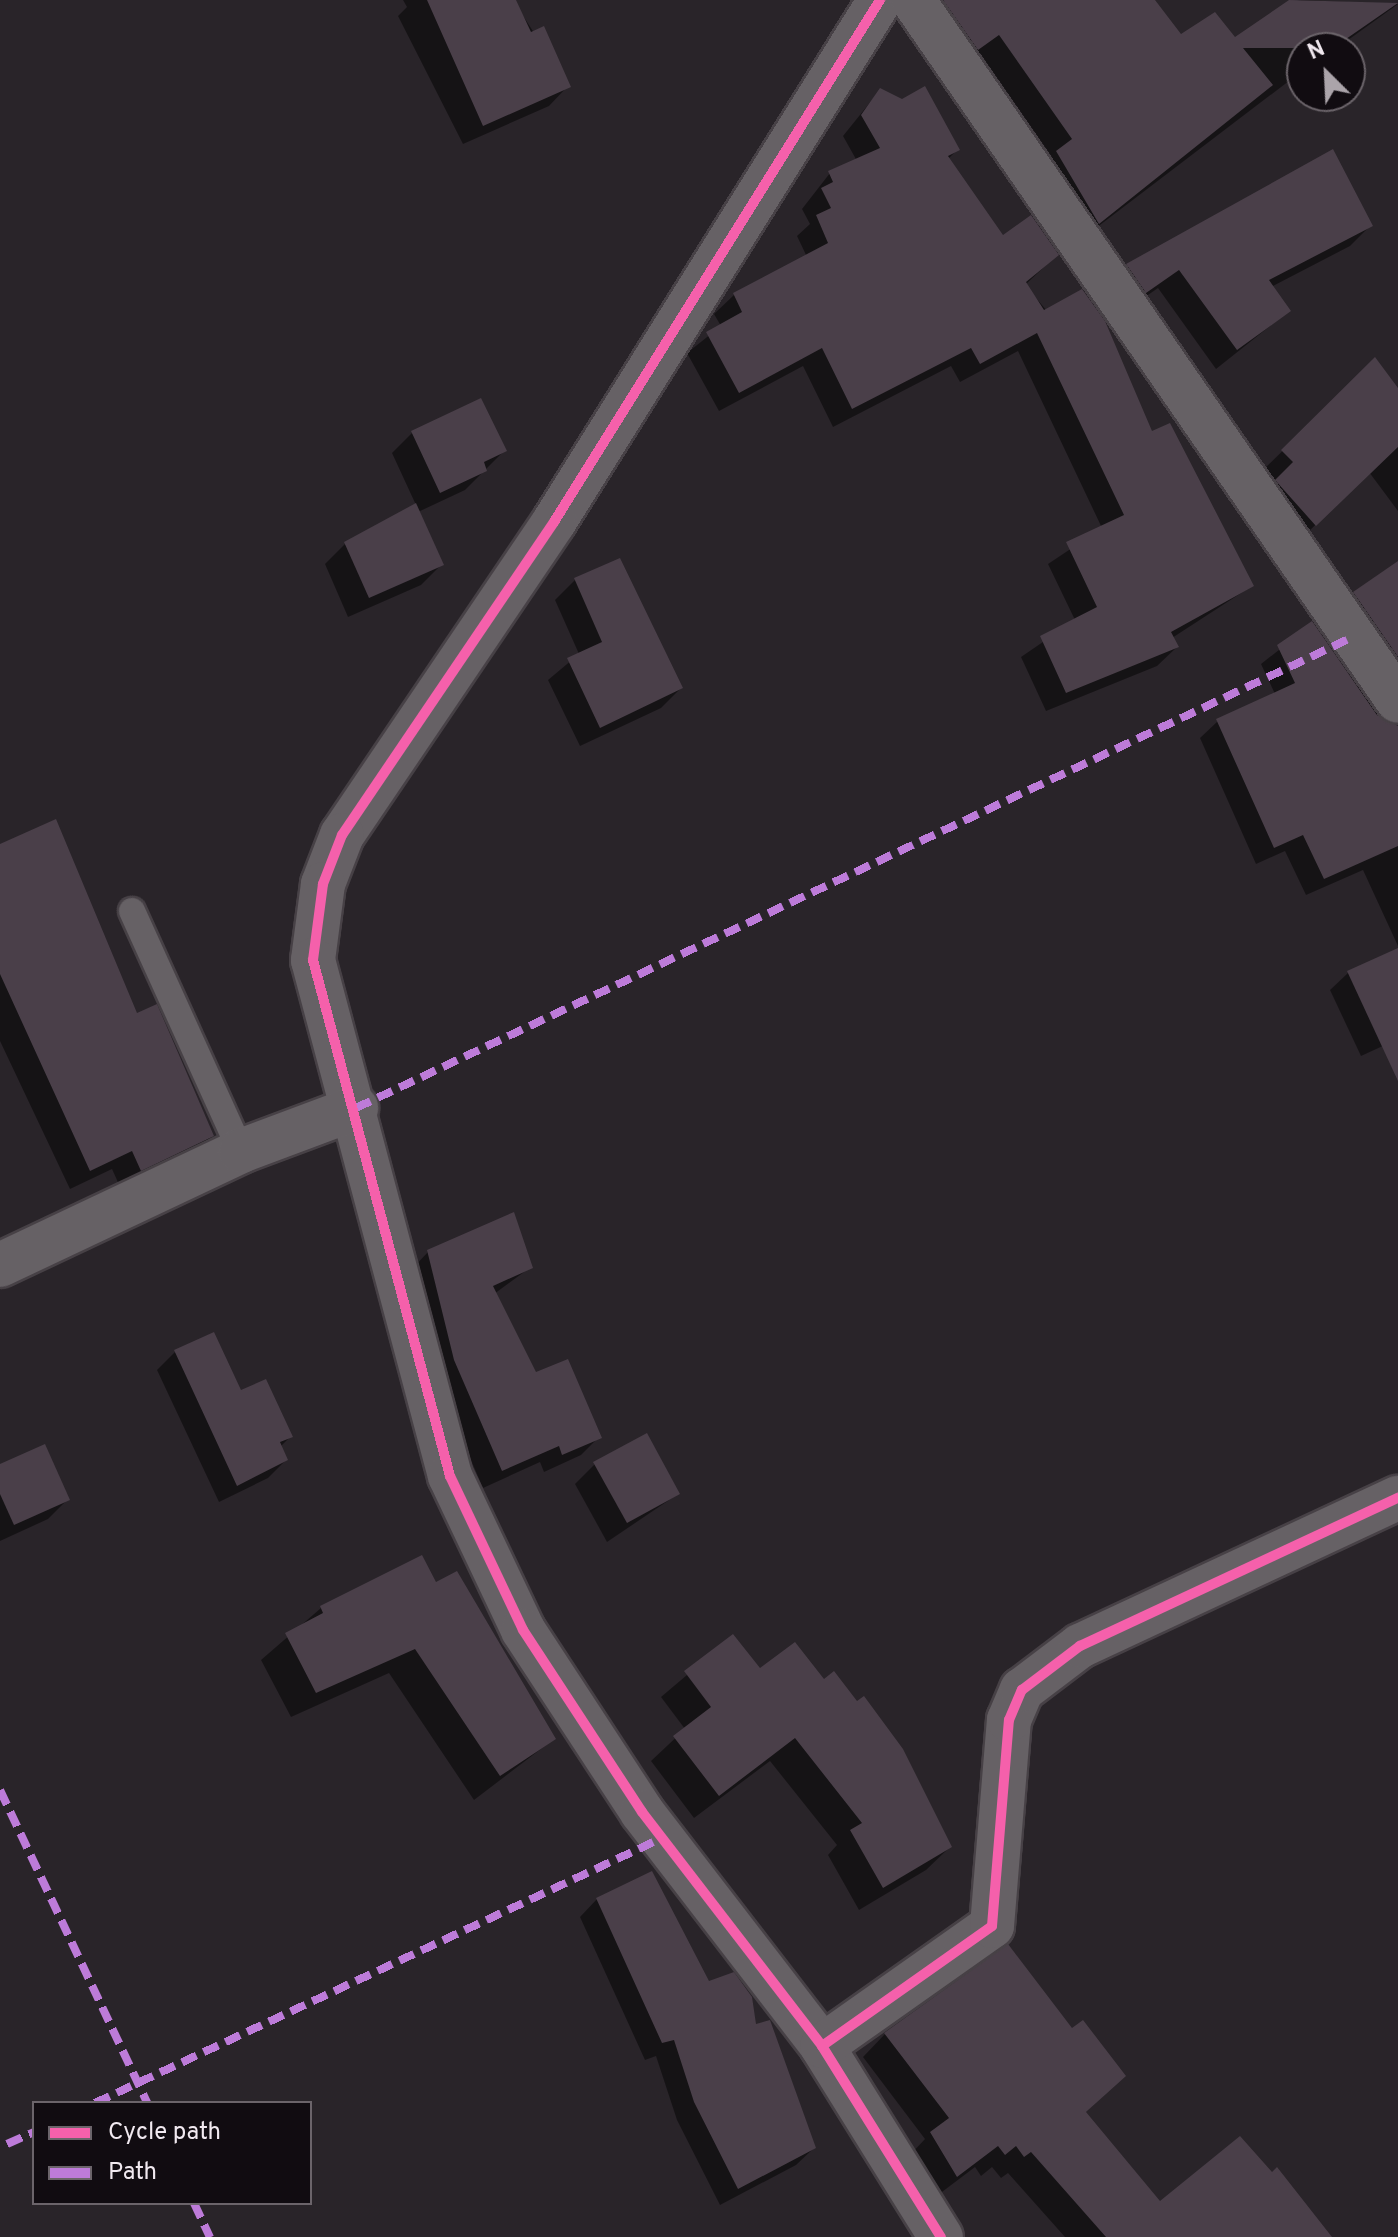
<!DOCTYPE html>
<html>
<head>
<meta charset="utf-8">
<style>
	body { margin:0 }
	#map { position:relative; width:1398px; height:2237px; overflow:hidden; background:#292429; font-family:Overpass,sans-serif }
	div>[style] { position:absolute }
	[style*='--x'] { left:calc(var(--x)*1px); top:calc(var(--y)*1px); width:calc(var(--w)*1px); rotate:calc(var(--a)*1deg) }
	.shadow>* { inset:0; background:#0007 }
	.building>* { inset:0; background:#4a3f49 }
	.roads { filter:drop-shadow(2px 0 #474146) drop-shadow(-2px 0 #474146) drop-shadow(0 2px #474146) drop-shadow(0 -2px #474146) }
	.service>* { height:26px; margin:-13px; padding:0 13px; transform-origin:13px; border-radius:13px; background:#666165 }
	.minor>* { height:44px; margin:-22px; padding:0 22px; transform-origin:22px; border-radius:22px; background:#666165 }
	.quiet>* { height:8px; margin-top:-4px; transform-origin:0; background:repeating-linear-gradient(90deg,#bd7bd9 0 16px,transparent 0 24px) }
	.cycleway>* { height:10px; margin:-5px; padding:0 5px; transform-origin:5px; border-radius:5px; background:#f560ab }
	span { translate:-50% -50%; white-space:nowrap; text-align:center; line-height:1.15; -webkit-text-stroke:7px #110c11; paint-order:stroke }
	.legend { position:absolute; left:32px; top:2101px; width:280px; height:104px; box-sizing:border-box; background:#110c11; border:2px solid #6b646a; margin:0; padding:10px 14px; list-style:none; font-size:24px; color:#f1e9f0 }
	.legend li { display:flex; align-items:center; gap:16px; height:40px }
	.legend b { width:40px; border:2px solid #6b646a }
	.north { position:absolute; left:1286px; top:32px; width:80px; height:80px; box-sizing:border-box; background:#110c11; border:2px solid #6b646a; border-radius:50%; rotate:336deg; font-size:22px; font-weight:700; line-height:32px; text-align:center; color:#f1e9f0 }
	.north::after { content:''; display:block; margin:auto; width:28px; height:36px; background:#aba4aa; clip-path:polygon(50% 0,100% 100%,50% 72%,0 100%) }
</style>
</head>
<body>
<div id="map">
	<div class="shadow">
		<i style="clip-path:polygon(403px 0,513px 0,568px 86px,549px 106px,463px 144px,398px 16px,407px 7px)"></i>
		<i style="clip-path:polygon(932px 0,1074px 0,1181px 37px,1234px 40px,1299px 0,1398px 4px,1337px 48px,1302px 48px,1302px 71px,1079px 241px,1038px 171px,1052px 157px,980px 53px,959px 68px)"></i>
		<i style="clip-path:polygon(880px 90px,957px 150px,948px 159px,1003px 238px,1057px 255px,1025px 285px,1151px 434px,1252px 586px,1172px 638px,1177px 647px,1157px 666px,1046px 711px,1021px 657px,1075px 620px,1048px 564px,1102px 528px,1018px 351px,960px 382px,951px 366px,833px 427px,803px 366px,719px 411px,687px 353px,721px 326px,714px 314px,734px 295px,807px 257px,797px 236px,810px 224px,802px 209px,830px 173px,857px 161px,843px 136px)"></i>
		<i style="clip-path:polygon(1370px 226px,1350px 246px,1271px 287px,1289px 311px,1216px 369px,1158px 288px,1125px 311px,1108px 286px,1127px 266px)"></i>
		<i style="clip-path:polygon(1375px 360px,1398px 392px,1398px 511px,1369px 472px,1296px 544px,1258px 500px,1275px 483px,1263px 470px)"></i>
		<i style="clip-path:polygon(412px 433px,504px 451px,465px 490px,418px 512px,441px 565px,421px 585px,348px 617px,325px 564px,345px 544px,416px 505px,392px 453px)"></i>
		<i style="clip-path:polygon(619px 560px,681px 688px,661px 708px,580px 746px,548px 680px,579px 654px,555px 600px,575px 580px)"></i>
		<i style="clip-path:polygon(1398px 564px,1398px 699px,1337px 611px)"></i>
		<i style="clip-path:polygon(1312px 624px,1386px 725px,1398px 727px,1398px 946px,1363px 870px,1306px 895px,1285px 851px,1256px 864px,1200px 738px,1218px 721px,1275px 694px,1261px 664px)"></i>
		<i style="clip-path:polygon(0 847px,136px 1015px,212px 1136px,192px 1155px,121px 1189px,112px 1169px,70px 1189px,0 1041px)"></i>
		<i style="clip-path:polygon(1398px 950px,1398px 1039px,1361px 1056px,1330px 990px,1348px 973px)"></i>
		<i style="clip-path:polygon(428px 1252px,531px 1267px,494px 1294px,535px 1375px,599px 1437px,581px 1455px,544px 1472px,540px 1462px,483px 1488px,436px 1379px,410px 1271px)"></i>
		<i style="clip-path:polygon(175px 1352px,240px 1392px,291px 1436px,280px 1447px,286px 1460px,268px 1478px,219px 1502px,157px 1370px)"></i>
		<i style="clip-path:polygon(595px 1464px,678px 1494px,607px 1542px,575px 1484px)"></i>
		<i style="clip-path:polygon(0 1467px,68px 1499px,48px 1519px,0 1541px)"></i>
		<i style="clip-path:polygon(435px 1584px,554px 1739px,474px 1800px,389px 1673px,291px 1717px,261px 1660px,321px 1608px)"></i>
		<i style="clip-path:polygon(733px 1636px,759px 1671px,950px 1847px,926px 1870px,859px 1910px,828px 1855px,837px 1845px,770px 1761px,694px 1818px,651px 1761px,685px 1729px,661px 1697px)"></i>
		<i style="clip-path:polygon(597px 1899px,754px 2027px,814px 2148px,796px 2165px,720px 2205px,677px 2120px,656px 2056px,645px 2060px,580px 1917px)"></i>
		<i style="clip-path:polygon(1071px 2031px,1124px 2076px,1085px 2113px,1160px 2204px,1240px 2139px,1331px 2237px,1065px 2237px,1008px 2173px,1001px 2178px,992px 2167px,981px 2176px,975px 2167px,934px 2198px,909px 2156px,925px 2139px,863px 2057px,885px 2034px)"></i>
	</div>
	<div class="building">
		<i style="clip-path:polygon(427px 0,516px 0,531px 32px,544px 26px,571px 87px,483px 126px)"></i>
		<i style="clip-path:polygon(943px 0,1155px 0,1181px 34px,1215px 12px,1235px 37px,1289px 0,1398px 3px,1333px 48px,1243px 48px,1273px 85px,1099px 224px,1056px 151px,1072px 139px,999px 35px,978px 50px)"></i>
		<i style="clip-path:polygon(925px 86px,960px 150px,948px 156px,1003px 235px,1031px 215px,1059px 255px,1026px 282px,1044px 310px,1082px 289px,1105px 321px,1152px 431px,1170px 423px,1254px 586px,1171px 632px,1179px 647px,1066px 693px,1040px 636px,1097px 607px,1066px 542px,1124px 515px,1037px 333px,980px 364px,971px 348px,852px 409px,822px 348px,739px 393px,706px 332px,742px 312px,733px 293px,828px 243px,816px 215px,831px 208px,821px 188px,833px 182px,828px 171px,880px 148px,861px 115px,880px 88px,902px 99px)"></i>
		<i style="clip-path:polygon(1333px 149px,1373px 226px,1269px 280px,1291px 311px,1237px 350px,1179px 270px,1146px 293px,1126px 264px)"></i>
		<i style="clip-path:polygon(1375px 357px,1398px 388px,1398px 447px,1316px 526px,1275px 480px,1293px 462px,1281px 450px)"></i>
		<i style="clip-path:polygon(481px 398px,507px 451px,484px 462px,487px 471px,440px 493px,411px 431px)"></i>
		<i style="clip-path:polygon(416px 503px,444px 565px,369px 598px,344px 542px)"></i>
		<i style="clip-path:polygon(620px 558px,683px 688px,600px 728px,567px 658px,602px 642px,574px 578px)"></i>
		<i style="clip-path:polygon(1398px 561px,1398px 657px,1353px 592px)"></i>
		<i style="clip-path:polygon(1312px 621px,1377px 715px,1398px 726px,1398px 846px,1324px 879px,1303px 835px,1274px 848px,1216px 719px,1295px 683px,1277px 645px)"></i>
		<i style="clip-path:polygon(56px 819px,137px 1013px,157px 1004px,214px 1136px,141px 1171px,132px 1151px,90px 1171px,0 974px,0 844px)"></i>
		<i style="clip-path:polygon(1398px 948px,1398px 1081px,1347px 971px)"></i>
		<i style="clip-path:polygon(514px 1212px,533px 1268px,493px 1286px,536px 1372px,568px 1359px,602px 1438px,562px 1455px,559px 1446px,502px 1471px,454px 1360px,427px 1250px)"></i>
		<i style="clip-path:polygon(214px 1332px,241px 1390px,266px 1379px,293px 1437px,280px 1442px,288px 1460px,237px 1486px,174px 1350px)"></i>
		<i style="clip-path:polygon(647px 1433px,680px 1494px,627px 1523px,593px 1462px)"></i>
		<i style="clip-path:polygon(45px 1444px,70px 1500px,14px 1525px,0 1494px,0 1464px)"></i>
		<i style="clip-path:polygon(422px 1555px,436px 1582px,457px 1571px,556px 1739px,500px 1776px,415px 1649px,316px 1693px,285px 1633px,323px 1613px,320px 1606px)"></i>
		<i style="clip-path:polygon(733px 1634px,760px 1668px,795px 1642px,824px 1679px,834px 1671px,857px 1701px,864px 1696px,903px 1749px,952px 1847px,883px 1888px,850px 1830px,862px 1823px,795px 1738px,719px 1796px,673px 1736px,711px 1707px,684px 1671px)"></i>
		<i style="clip-path:polygon(652px 1871px,709px 1981px,734px 1972px,752px 1997px,756px 2024px,770px 2020px,816px 2148px,738px 2189px,694px 2102px,674px 2040px,662px 2043px,596px 1898px)"></i>
		<i style="clip-path:polygon(1008px 1944px,1072px 2028px,1083px 2020px,1126px 2076px,1086px 2112px,1160px 2201px,1240px 2136px,1272px 2172px,1277px 2167px,1332px 2237px,1106px 2237px,1031px 2152px,1024px 2157px,1016px 2146px,1005px 2155px,998px 2146px,957px 2177px,930px 2132px,949px 2118px,884px 2033px)"></i>
	</div>
	<div class="roads">
		<div class="service">
			<i style="--x:132;--y:911;--w:264;--a:65.6"></i>
		</div>
		<div class="minor">
			<i style="--x:880;--y:0;--w:615;--a:121.99"></i>
			<i style="--x:554;--y:522;--w:378;--a:124.1"></i>
			<i style="--x:342;--y:835;--w:53;--a:111.2"></i>
			<i style="--x:323;--y:884;--w:77;--a:97.5"></i>
			<i style="--x:313;--y:960;--w:534;--a:75.13"></i>
			<i style="--x:450;--y:1476;--w:170;--a:64.6"></i>
			<i style="--x:523;--y:1630;--w:217;--a:56.8"></i>
			<i style="--x:642;--y:1812;--w:295;--a:52.4"></i>
			<i style="--x:822;--y:2046;--w:225;--a:58.1"></i>
			<i style="--x:913;--y:0;--w:852;--a:55.32"></i>
			<i style="--x:0;--y:1265;--w:267;--a:-25.3"></i>
			<i style="--x:241;--y:1151;--w:123;--a:-20.5"></i>
			<i style="--x:822;--y:2046;--w:208;--a:-35.2"></i>
			<i style="--x:992;--y:1926;--w:207;--a:-85.3"></i>
			<i style="--x:1009;--y:1720;--w:33;--a:-67"></i>
			<i style="--x:1022;--y:1690;--w:73;--a:-37.2"></i>
			<i style="--x:1080;--y:1646;--w:351;--a:-25"></i>
		</div>
	</div>
	<div class="quiet">
		<i style="--x:356;--y:1108;--w:1103;--a:-25.29"></i>
		<i style="--x:0;--y:1790;--w:346;--a:64.8"></i>
		<i style="--x:95;--y:2103;--w:626;--a:-25.05"></i>
		<i style="--x:7;--y:2144;--w:30;--a:-24"></i>
		<i style="--x:194;--y:2203;--w:38;--a:65"></i>
	</div>
	<div class="cycleway">
		<i style="--x:880;--y:0;--w:615;--a:121.99"></i>
		<i style="--x:554;--y:522;--w:378;--a:124.1"></i>
		<i style="--x:342;--y:835;--w:53;--a:111.2"></i>
		<i style="--x:323;--y:884;--w:77;--a:97.5"></i>
		<i style="--x:313;--y:960;--w:534;--a:75.13"></i>
		<i style="--x:450;--y:1476;--w:170;--a:64.6"></i>
		<i style="--x:523;--y:1630;--w:217;--a:56.8"></i>
		<i style="--x:642;--y:1812;--w:295;--a:52.4"></i>
		<i style="--x:822;--y:2046;--w:225;--a:58.1"></i>
		<i style="--x:822;--y:2046;--w:208;--a:-35.2"></i>
		<i style="--x:992;--y:1926;--w:207;--a:-85.3"></i>
		<i style="--x:1009;--y:1720;--w:33;--a:-67"></i>
		<i style="--x:1022;--y:1690;--w:73;--a:-37.2"></i>
		<i style="--x:1080;--y:1646;--w:351;--a:-25"></i>
	</div>
	<ul class="legend">
	<li><b style="height:10px;background:#f560ab"></b>Cycle path</li>
	<li><b style="height:10px;background:#bd7bd9"></b>Path</li>
	</ul>
	<div class="north">N</div>
</div>
</body>
</html>
